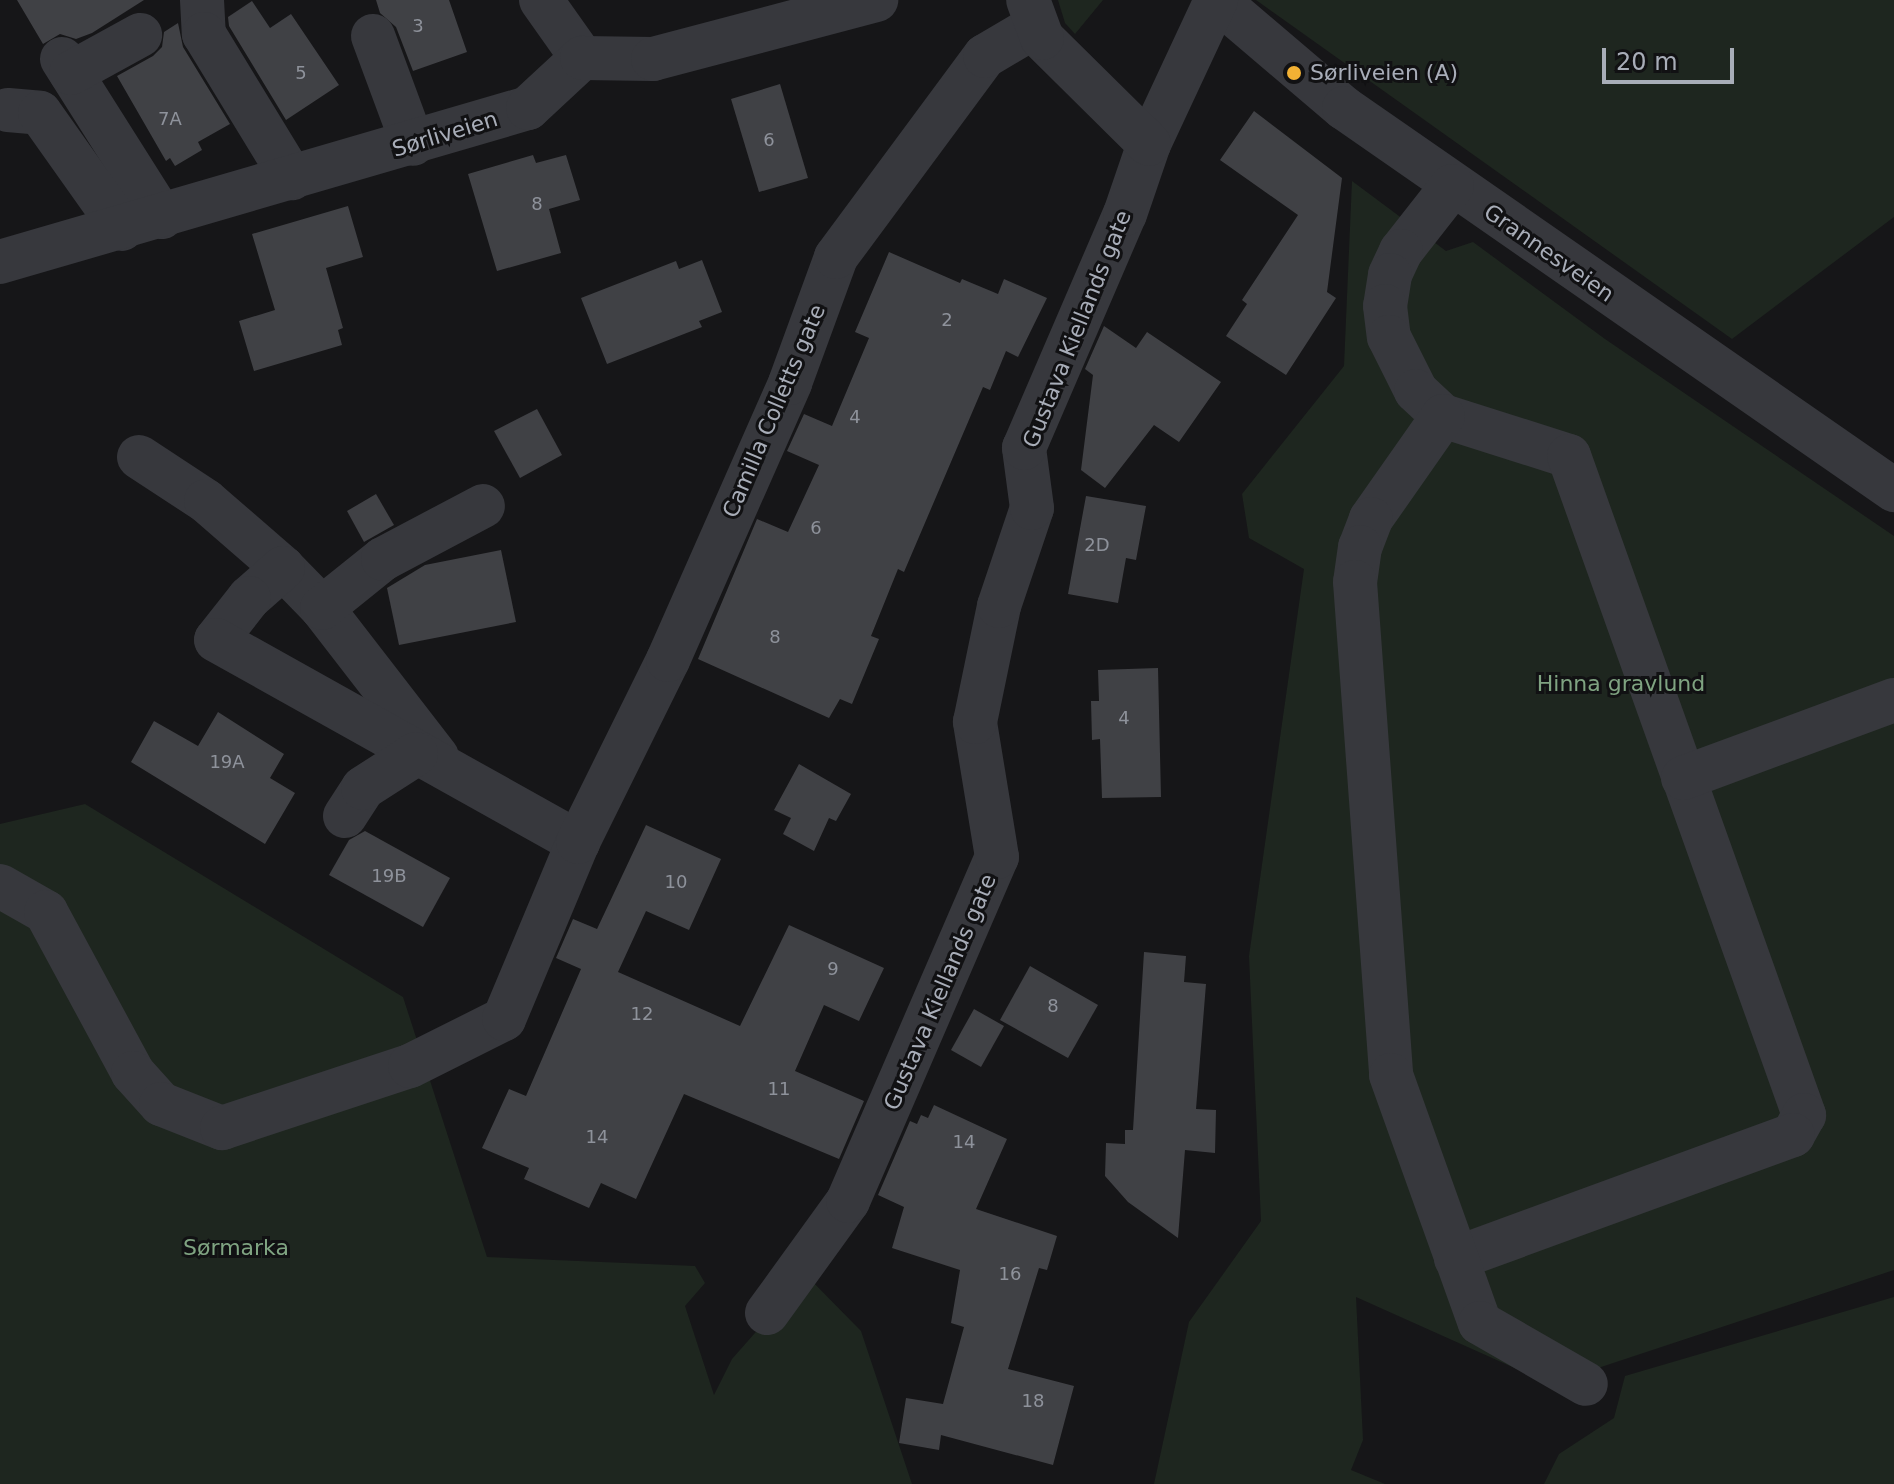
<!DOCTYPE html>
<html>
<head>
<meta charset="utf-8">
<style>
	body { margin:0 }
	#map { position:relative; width:1894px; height:1484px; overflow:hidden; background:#161618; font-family:"DejaVu Sans",sans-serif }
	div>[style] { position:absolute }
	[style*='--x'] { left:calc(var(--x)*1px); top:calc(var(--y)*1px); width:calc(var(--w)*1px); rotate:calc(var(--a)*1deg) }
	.green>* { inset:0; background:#1e261f }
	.building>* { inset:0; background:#404145 }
	.minor>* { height:44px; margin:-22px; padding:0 22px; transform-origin:22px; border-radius:22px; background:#37383d }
	.dots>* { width:22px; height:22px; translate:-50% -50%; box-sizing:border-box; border:4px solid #111113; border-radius:50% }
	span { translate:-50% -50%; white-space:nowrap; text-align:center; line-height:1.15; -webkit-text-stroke:6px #111113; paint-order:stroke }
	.number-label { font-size:18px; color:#8e929b }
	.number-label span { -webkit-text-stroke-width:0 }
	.poi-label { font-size:22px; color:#a8adb8 }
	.left { translate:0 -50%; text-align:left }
	.street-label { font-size:22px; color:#a8adb8 }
	.park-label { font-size:22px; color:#7fa381 }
	.scale { position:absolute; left:1602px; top:48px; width:132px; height:36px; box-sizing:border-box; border:4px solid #a8adb8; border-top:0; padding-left:10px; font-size:24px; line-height:28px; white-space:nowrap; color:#a8adb8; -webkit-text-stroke:6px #111113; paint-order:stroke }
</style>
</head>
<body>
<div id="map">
	<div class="green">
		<i style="clip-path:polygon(1058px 0,1103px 0,1075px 34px,1065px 23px)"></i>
		<i style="clip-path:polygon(1256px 0,1894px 0,1894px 217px,1732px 339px)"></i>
		<i style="clip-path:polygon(1352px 181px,1446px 251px,1473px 242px,1605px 339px,1894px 536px,1894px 1270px,1589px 1371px,1519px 1370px,1356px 1297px,1363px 1440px,1351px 1470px,1385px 1484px,1154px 1484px,1189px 1322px,1261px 1221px,1249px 956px,1304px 569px,1249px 538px,1242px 494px,1344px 366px)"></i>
		<i style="clip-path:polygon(85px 804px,403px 997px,487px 1257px,695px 1266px,705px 1283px,685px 1306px,714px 1395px,732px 1359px,806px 1275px,861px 1331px,912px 1484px,0 1484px,0 824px)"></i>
		<i style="clip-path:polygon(1894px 1297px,1894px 1484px,1544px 1484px,1559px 1454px,1614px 1418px,1625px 1376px)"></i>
	</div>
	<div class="building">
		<i style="clip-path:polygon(17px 0,144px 0,92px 33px,76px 39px,60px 34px,43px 44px)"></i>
		<i style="clip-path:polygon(376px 0,449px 0,467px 52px,413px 71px,396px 27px,380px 13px)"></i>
		<i style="clip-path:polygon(252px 1px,270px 28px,291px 14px,339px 85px,286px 120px,229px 26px,228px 17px)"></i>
		<i style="clip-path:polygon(178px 23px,183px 47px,230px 124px,198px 142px,202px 150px,175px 166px,170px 158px,166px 161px,117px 76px,153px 56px,162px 47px,164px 32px)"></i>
		<i style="clip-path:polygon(780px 84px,808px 178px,759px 192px,731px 99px)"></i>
		<i style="clip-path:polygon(1254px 111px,1342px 178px,1327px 292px,1336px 298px,1286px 375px,1226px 336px,1247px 304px,1242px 300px,1298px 215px,1220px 160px)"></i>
		<i style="clip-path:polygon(533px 155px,536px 163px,566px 155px,580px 200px,549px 209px,561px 253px,497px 271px,468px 174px)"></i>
		<i style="clip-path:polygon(348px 206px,363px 257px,326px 268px,343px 328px,338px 330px,342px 345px,254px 371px,239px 321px,275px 310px,252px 234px)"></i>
		<i style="clip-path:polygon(889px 252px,960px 283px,962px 279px,998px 294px,1004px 279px,1047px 298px,1018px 357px,1006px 351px,990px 390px,983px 387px,904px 572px,898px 569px,871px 636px,879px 639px,852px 704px,840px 699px,829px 718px,698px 659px,757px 519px,788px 532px,819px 465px,787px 451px,804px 414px,832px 426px,869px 338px,855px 332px)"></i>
		<i style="clip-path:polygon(702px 260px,722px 312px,699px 321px,702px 327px,607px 364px,581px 298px,676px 261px,679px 269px)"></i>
		<i style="clip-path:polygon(1104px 326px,1136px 348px,1147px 332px,1221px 382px,1179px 442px,1154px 425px,1105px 488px,1081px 470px,1093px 375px,1085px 369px)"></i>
		<i style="clip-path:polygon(537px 409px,562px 455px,520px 478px,494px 431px)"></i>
		<i style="clip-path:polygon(376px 494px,394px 525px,364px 542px,347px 511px)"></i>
		<i style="clip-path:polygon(1086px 496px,1146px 506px,1136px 560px,1126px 558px,1118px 603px,1068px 594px)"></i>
		<i style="clip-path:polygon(501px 550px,516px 622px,399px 645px,387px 588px,425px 565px)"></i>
		<i style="clip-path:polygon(1158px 668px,1161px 797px,1102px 798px,1100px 739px,1092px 740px,1091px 701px,1099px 701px,1098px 670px)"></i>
		<i style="clip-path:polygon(218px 712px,284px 754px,270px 778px,295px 793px,265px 844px,131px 762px,154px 721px,198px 746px)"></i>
		<i style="clip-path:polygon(799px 764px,851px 794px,836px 821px,829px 818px,814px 851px,783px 834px,791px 818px,774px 810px)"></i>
		<i style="clip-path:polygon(646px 825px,721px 859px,689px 930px,646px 911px,618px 972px,740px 1026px,789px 925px,884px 968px,859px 1021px,824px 1005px,795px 1071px,864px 1101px,839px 1159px,684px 1094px,636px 1199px,601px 1183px,589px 1208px,524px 1179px,529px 1168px,482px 1148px,509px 1089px,526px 1096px,581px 969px,556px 958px,573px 919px,597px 929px)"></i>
		<i style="clip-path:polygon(365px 831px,450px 878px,423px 927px,329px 875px,349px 840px)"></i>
		<i style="clip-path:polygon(1144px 952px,1186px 956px,1184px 982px,1206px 984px,1196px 1109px,1216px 1110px,1215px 1153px,1185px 1150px,1178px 1238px,1128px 1202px,1105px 1176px,1106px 1143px,1125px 1144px,1125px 1130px,1133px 1130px)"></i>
		<i style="clip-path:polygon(1030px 966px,1098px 1005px,1068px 1058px,1000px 1020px)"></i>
		<i style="clip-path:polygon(974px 1009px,1004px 1026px,981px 1067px,951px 1050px)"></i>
		<i style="clip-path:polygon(934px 1105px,1007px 1139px,976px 1209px,1057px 1236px,1047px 1270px,1039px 1268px,1008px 1369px,1074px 1386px,1053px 1465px,941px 1435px,939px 1450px,899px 1443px,906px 1398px,943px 1404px,964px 1327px,951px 1323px,960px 1270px,892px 1248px,904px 1207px,878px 1195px,910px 1121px,917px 1124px,921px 1115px,928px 1118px)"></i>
	</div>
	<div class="minor">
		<i style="--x:202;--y:0;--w:34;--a:87"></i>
		<i style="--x:204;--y:34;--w:169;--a:58.6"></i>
		<i style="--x:541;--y:0;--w:71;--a:54.7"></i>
		<i style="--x:1217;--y:0;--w:167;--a:40.4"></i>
		<i style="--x:1344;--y:108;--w:670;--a:34.78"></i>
		<i style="--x:373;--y:36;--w:115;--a:69.7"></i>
		<i style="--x:62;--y:59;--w:187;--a:57.7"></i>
		<i style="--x:71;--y:73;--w:79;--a:-28.8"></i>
		<i style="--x:8;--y:110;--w:32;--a:5"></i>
		<i style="--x:40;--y:113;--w:142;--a:54.7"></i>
		<i style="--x:1149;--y:144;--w:159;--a:-65"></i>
		<i style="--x:1452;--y:186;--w:83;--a:128.1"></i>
		<i style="--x:1401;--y:251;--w:26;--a:115"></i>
		<i style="--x:1390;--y:275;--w:31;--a:99"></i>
		<i style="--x:1385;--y:306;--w:31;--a:83"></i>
		<i style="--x:1389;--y:337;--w:60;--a:63.4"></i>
		<i style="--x:1416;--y:391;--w:37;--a:43"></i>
		<i style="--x:1443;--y:416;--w:132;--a:17.6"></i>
		<i style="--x:1569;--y:456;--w:700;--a:70.37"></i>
		<i style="--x:1804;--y:1115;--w:23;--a:119"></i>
		<i style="--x:1793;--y:1135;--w:359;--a:159.9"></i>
		<i style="--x:0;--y:262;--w:550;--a:-16.26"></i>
		<i style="--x:528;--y:108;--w:74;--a:-42.8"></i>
		<i style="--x:582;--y:58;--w:71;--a:0.8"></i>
		<i style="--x:653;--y:59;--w:231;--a:-14.8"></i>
		<i style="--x:1443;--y:416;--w:126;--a:125"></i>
		<i style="--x:1371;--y:519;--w:30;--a:111"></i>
		<i style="--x:1360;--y:547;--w:35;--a:98"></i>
		<i style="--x:1355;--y:582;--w:494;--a:85.8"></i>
		<i style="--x:1391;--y:1075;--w:263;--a:70.3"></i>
		<i style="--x:1480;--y:1323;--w:122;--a:29.9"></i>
		<i style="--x:139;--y:457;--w:80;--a:33.3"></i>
		<i style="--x:206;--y:501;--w:102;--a:41"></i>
		<i style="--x:283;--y:568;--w:56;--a:45.7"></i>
		<i style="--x:322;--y:608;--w:188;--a:52.3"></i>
		<i style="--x:283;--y:568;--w:45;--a:138.6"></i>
		<i style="--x:249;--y:598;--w:53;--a:128.2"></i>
		<i style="--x:216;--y:640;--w:415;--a:29.2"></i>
		<i style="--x:322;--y:608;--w:78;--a:-38.8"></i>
		<i style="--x:383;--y:559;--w:113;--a:-27.9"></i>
		<i style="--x:1683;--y:778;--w:225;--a:-20.3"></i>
		<i style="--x:345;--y:816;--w:33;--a:-57"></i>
		<i style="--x:363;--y:788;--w:63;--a:-32.7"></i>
		<i style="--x:0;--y:886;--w:53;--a:29.5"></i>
		<i style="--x:46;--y:912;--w:183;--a:61.6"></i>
		<i style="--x:133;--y:1073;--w:42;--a:47.9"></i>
		<i style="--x:161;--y:1104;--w:66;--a:21.5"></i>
		<i style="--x:222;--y:1128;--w:198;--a:-18.3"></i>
		<i style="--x:410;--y:1066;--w:105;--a:-26.6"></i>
		<i style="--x:504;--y:1019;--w:192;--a:-67.3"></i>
		<i style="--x:578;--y:842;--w:203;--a:-63.7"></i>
		<i style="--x:668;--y:660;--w:303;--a:-66.2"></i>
		<i style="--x:790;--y:383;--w:134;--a:-69.9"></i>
		<i style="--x:836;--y:257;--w:250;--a:-53.5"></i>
		<i style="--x:985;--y:56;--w:57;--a:-30.6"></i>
		<i style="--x:767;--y:1313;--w:138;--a:-54.1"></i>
		<i style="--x:848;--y:1201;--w:375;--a:-66.6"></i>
		<i style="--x:997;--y:857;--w:137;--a:-99.3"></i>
		<i style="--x:975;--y:722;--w:118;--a:-78.3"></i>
		<i style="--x:999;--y:606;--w:103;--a:-71.4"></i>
		<i style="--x:1032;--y:508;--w:61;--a:-97.6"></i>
		<i style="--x:1024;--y:448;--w:255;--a:-66.7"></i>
		<i style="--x:1125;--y:214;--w:74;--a:-71.1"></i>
		<i style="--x:1149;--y:144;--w:151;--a:-135.3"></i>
		<i style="--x:1042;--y:38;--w:40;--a:-110.2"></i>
	</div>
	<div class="dots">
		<i style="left:1294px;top:73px;background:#f2b134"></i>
	</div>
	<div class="number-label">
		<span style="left:418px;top:26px">3</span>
		<span style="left:301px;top:73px">5</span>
		<span style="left:170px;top:119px">7A</span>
		<span style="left:769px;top:140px">6</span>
		<span style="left:537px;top:204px">8</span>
		<span style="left:947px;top:320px">2</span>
		<span style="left:855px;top:417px">4</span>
		<span style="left:816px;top:528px">6</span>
		<span style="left:1097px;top:545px">2D</span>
		<span style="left:775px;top:637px">8</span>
		<span style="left:1124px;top:718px">4</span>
		<span style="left:227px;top:762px">19A</span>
		<span style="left:389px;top:876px">19B</span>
		<span style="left:676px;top:882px">10</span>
		<span style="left:833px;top:969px">9</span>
		<span style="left:1053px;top:1006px">8</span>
		<span style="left:642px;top:1014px">12</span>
		<span style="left:779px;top:1089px">11</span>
		<span style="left:597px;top:1137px">14</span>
		<span style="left:964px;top:1142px">14</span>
		<span style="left:1010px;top:1274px">16</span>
		<span style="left:1033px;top:1401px">18</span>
	</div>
	<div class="poi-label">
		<span class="left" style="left:1310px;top:73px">Sørliveien (A)</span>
	</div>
	<div class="street-label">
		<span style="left:445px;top:134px;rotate:-17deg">Sørliveien</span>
		<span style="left:1549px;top:253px;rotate:35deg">Grannesveien</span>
		<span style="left:1077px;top:329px;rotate:-68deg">Gustava Kiellands gate</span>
		<span style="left:774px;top:411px;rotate:-67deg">Camilla Colletts gate</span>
		<span style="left:940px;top:992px;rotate:-67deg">Gustava Kiellands gate</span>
	</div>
	<div class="park-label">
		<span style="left:1621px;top:684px">Hinna gravlund</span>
		<span style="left:236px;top:1248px">Sørmarka</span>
	</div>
	<div class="scale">20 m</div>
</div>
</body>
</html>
